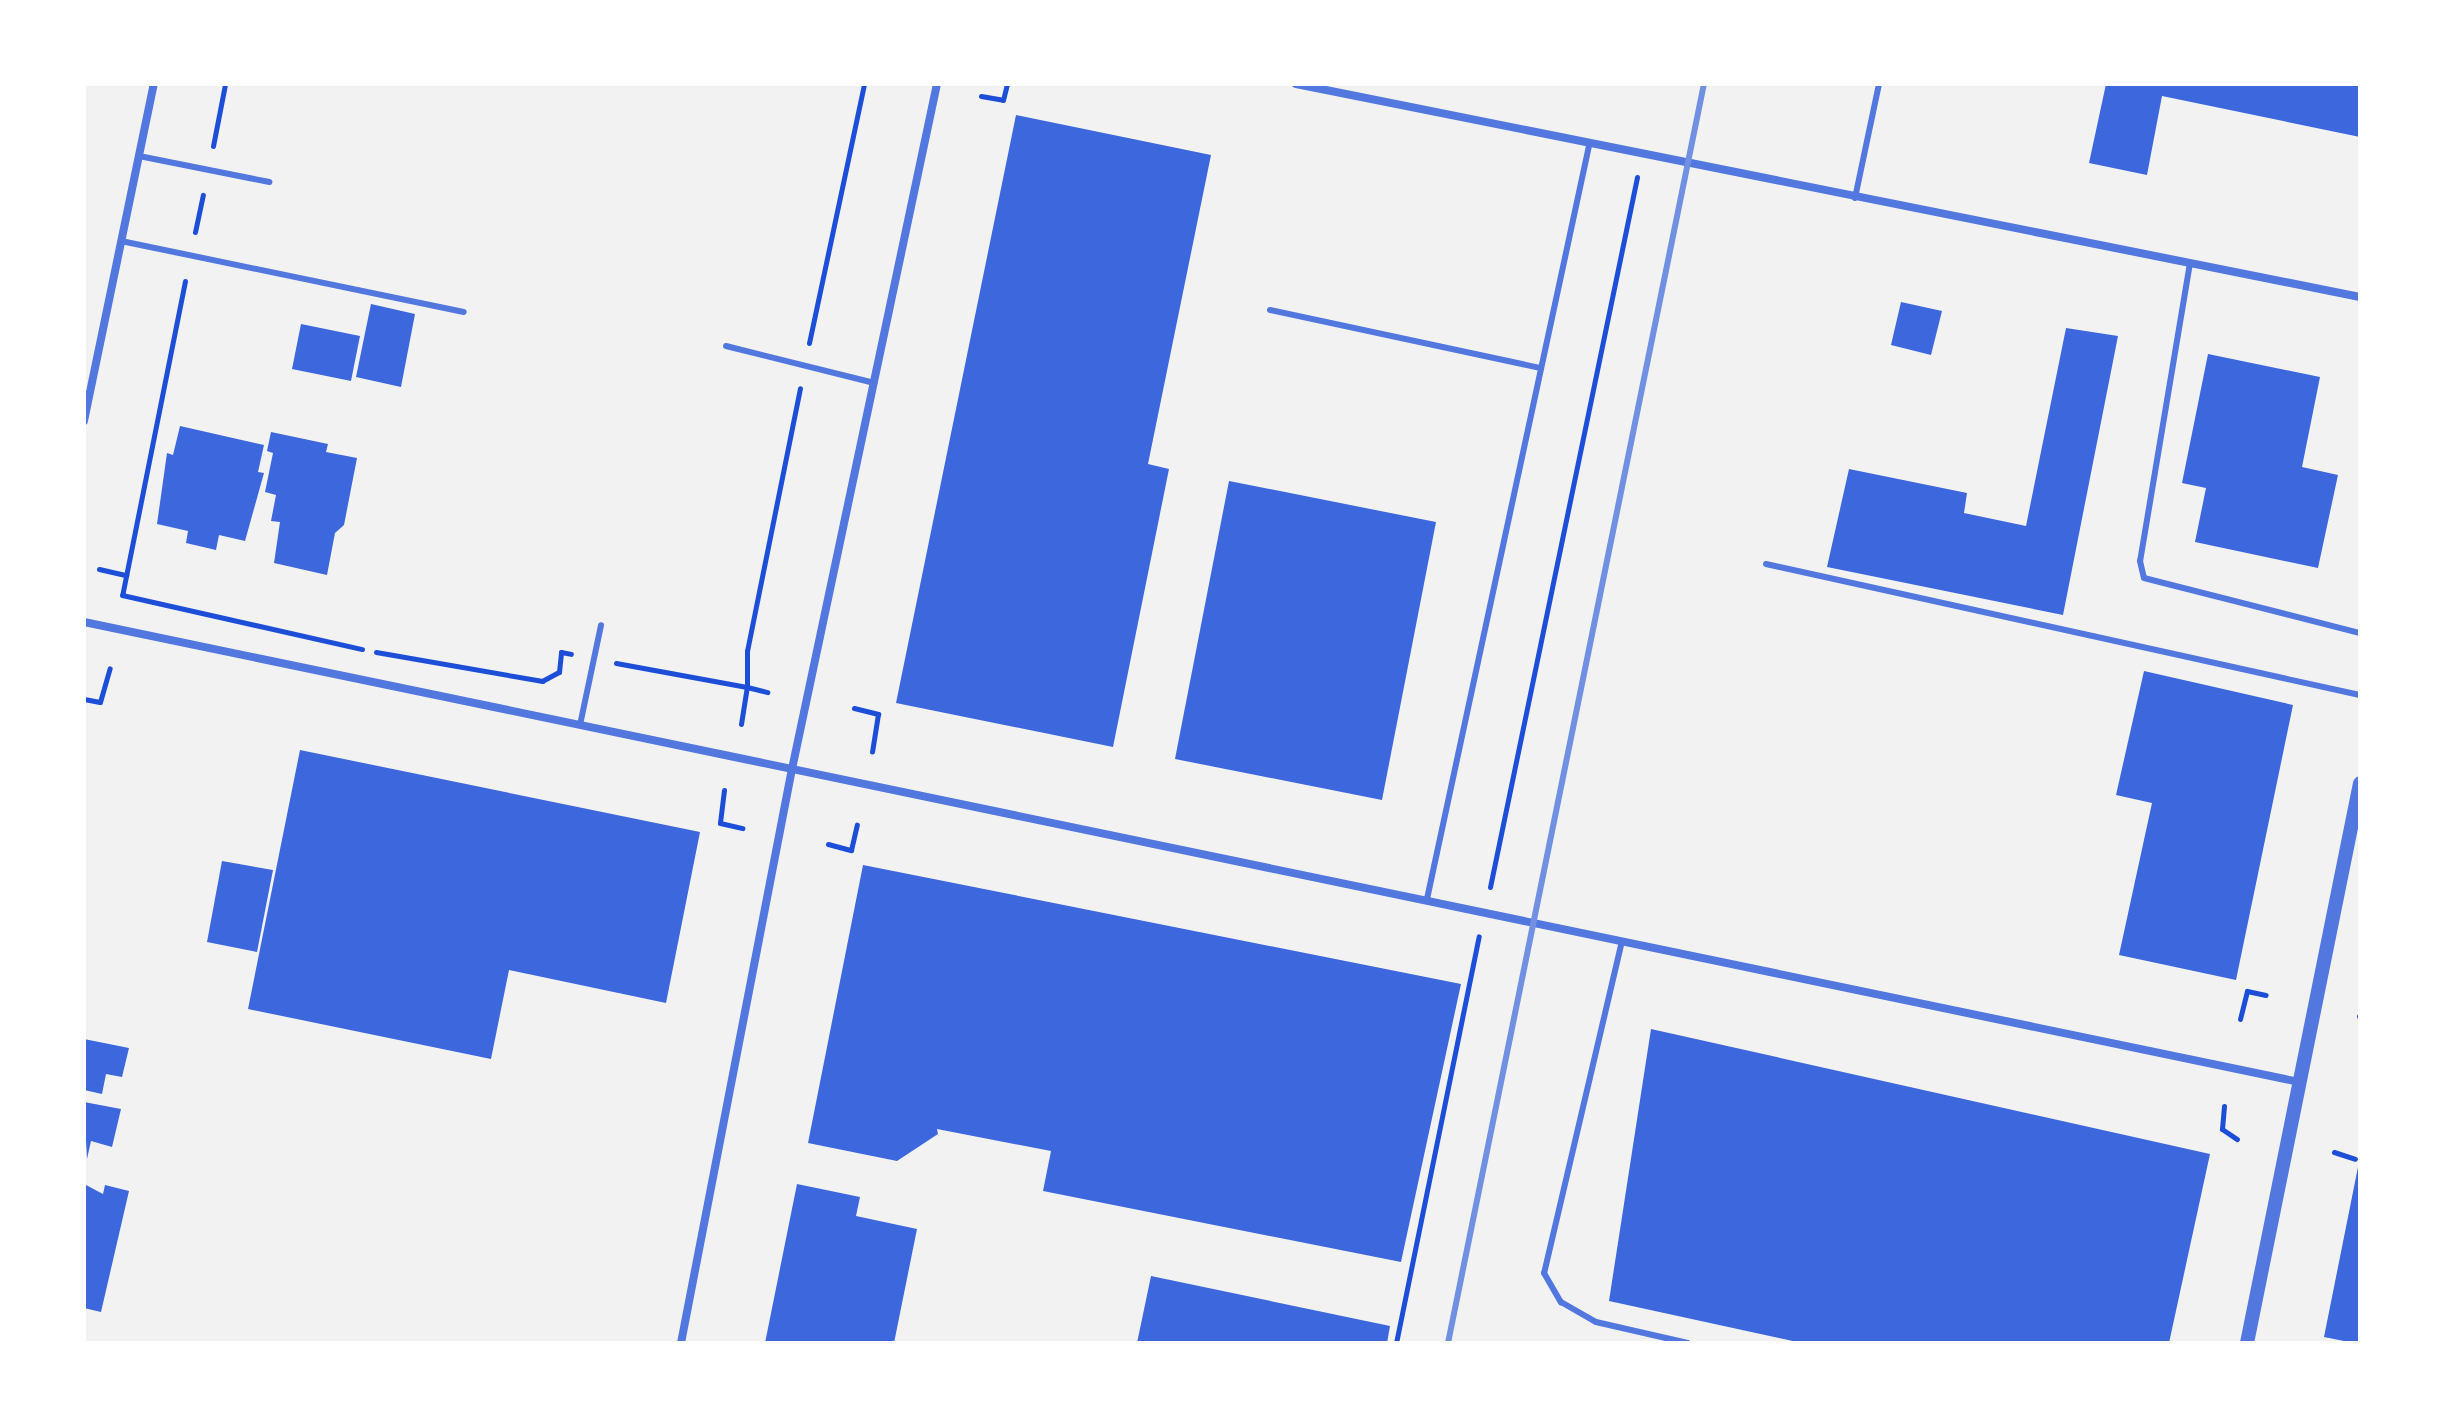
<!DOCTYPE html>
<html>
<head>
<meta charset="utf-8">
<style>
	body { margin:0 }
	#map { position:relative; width:2444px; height:1427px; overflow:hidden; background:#f2f2f2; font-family:Roboto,sans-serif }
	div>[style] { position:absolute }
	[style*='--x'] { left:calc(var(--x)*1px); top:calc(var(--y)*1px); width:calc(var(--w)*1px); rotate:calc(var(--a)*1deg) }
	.building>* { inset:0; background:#3d67dc }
	.path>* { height:5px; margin:-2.5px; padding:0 2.5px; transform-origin:2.5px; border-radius:2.5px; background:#1d4ed8 }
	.service>* { height:6px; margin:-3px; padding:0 3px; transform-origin:3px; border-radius:3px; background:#5277de }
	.minor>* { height:8px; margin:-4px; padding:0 4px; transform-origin:4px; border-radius:4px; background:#5277de }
	.tertiary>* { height:14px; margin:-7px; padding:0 7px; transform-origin:7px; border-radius:7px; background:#5277de }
	.rail>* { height:6px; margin:-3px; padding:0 3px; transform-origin:3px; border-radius:3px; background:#7290e2 }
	span { translate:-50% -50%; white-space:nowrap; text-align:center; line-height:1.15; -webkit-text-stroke:8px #fff; paint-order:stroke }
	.frame { position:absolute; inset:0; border:86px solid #fff; pointer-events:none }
</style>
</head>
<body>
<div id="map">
	<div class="building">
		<i style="clip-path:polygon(2106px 84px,2360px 84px,2360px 137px,2162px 96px,2147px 175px,2089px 163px)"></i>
		<i style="clip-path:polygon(1016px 115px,1211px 155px,1148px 464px,1169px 469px,1113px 747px,896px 703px)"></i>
		<i style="clip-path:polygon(1901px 302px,1942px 311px,1931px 355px,1891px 345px)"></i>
		<i style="clip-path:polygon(371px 304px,415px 314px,401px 387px,356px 377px)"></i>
		<i style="clip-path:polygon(301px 324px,360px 336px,351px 381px,292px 369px)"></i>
		<i style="clip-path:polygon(2066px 328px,2118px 336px,2063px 615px,1827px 567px,1849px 469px,1967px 493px,1964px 513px,2026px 526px)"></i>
		<i style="clip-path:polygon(2208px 354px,2320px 377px,2302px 467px,2338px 475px,2318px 568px,2195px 542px,2206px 488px,2182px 483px)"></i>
		<i style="clip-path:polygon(180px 426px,264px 445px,258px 472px,264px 473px,245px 541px,219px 535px,216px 550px,186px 543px,188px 531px,157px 524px,167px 453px,173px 455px)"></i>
		<i style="clip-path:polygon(271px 432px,328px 444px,326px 452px,357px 458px,344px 525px,335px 533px,327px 575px,274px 563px,280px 522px,271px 521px,276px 495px,265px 492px,273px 453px,267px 451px)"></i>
		<i style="clip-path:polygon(1229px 481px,1436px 522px,1382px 800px,1175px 759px)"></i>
		<i style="clip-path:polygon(2144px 671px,2293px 705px,2236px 980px,2119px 955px,2152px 803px,2116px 795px)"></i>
		<i style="clip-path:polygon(300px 750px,700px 832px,666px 1003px,509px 970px,491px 1059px,248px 1009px)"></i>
		<i style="clip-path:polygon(222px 861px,273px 870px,257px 952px,207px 942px)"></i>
		<i style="clip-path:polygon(863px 865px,1461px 984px,1401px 1262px,1043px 1191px,1051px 1151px,937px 1129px,938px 1134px,897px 1161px,808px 1143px)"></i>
		<i style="clip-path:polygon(1651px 1029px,2210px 1154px,2169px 1343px,1802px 1343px,1609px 1301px)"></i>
		<i style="clip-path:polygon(84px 1039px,129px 1048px,122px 1077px,106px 1074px,102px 1094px,84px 1090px)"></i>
		<i style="clip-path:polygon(84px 1102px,121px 1109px,112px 1147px,91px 1141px,87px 1159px)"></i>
		<i style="clip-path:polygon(2359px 1162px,2360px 1343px,2354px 1343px,2324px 1337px)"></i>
		<i style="clip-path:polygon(84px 1184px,103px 1194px,105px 1185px,129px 1191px,101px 1312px,84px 1308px)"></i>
		<i style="clip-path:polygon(797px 1184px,860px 1197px,856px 1216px,917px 1229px,894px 1343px,765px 1343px)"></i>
		<i style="clip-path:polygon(1151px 1276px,1390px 1326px,1387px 1343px,1137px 1343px)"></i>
	</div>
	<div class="path">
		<i style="--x:981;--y:96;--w:22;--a:10"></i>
		<i style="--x:1003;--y:100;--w:16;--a:-76"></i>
		<i style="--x:213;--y:146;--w:63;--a:-79"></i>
		<i style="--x:195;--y:232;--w:38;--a:-78"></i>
		<i style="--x:185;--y:281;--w:320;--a:101.3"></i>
		<i style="--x:122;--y:595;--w:246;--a:12.7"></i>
		<i style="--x:809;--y:343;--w:265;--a:-78"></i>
		<i style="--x:99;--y:569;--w:28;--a:13"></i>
		<i style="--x:376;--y:652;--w:169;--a:9.9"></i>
		<i style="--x:542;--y:681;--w:19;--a:-28"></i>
		<i style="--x:559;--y:672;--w:20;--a:-84"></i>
		<i style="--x:561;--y:652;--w:10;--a:11"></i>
		<i style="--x:616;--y:663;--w:133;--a:10.4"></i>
		<i style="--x:747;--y:687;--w:36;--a:-90"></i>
		<i style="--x:747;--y:651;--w:268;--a:-78.6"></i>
		<i style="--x:84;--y:699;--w:16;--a:11"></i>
		<i style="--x:100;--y:702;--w:35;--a:-74"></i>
		<i style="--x:854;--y:708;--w:25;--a:14"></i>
		<i style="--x:878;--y:714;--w:38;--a:99"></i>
		<i style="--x:741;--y:724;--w:37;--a:-81"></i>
		<i style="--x:747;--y:687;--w:21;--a:14"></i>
		<i style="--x:724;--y:790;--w:33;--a:97"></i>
		<i style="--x:720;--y:823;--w:23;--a:13"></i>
		<i style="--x:828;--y:844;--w:24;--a:15"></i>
		<i style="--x:851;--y:850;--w:26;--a:-77"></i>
		<i style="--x:1490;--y:887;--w:725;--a:-78.3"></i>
		<i style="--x:2359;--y:1016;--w:1;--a:0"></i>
		<i style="--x:2240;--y:1019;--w:29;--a:-76"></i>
		<i style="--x:2247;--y:991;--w:19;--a:12"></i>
		<i style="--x:2224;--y:1106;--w:23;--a:95"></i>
		<i style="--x:2222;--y:1129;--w:18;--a:34"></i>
		<i style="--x:2334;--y:1152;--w:22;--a:18"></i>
		<i style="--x:1396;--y:1343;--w:415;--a:-78.5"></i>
	</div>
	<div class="service">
		<i style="--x:139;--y:156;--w:133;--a:11.3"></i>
		<i style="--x:1855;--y:198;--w:116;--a:-78.1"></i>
		<i style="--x:121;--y:241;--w:350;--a:11.7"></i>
		<i style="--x:2190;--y:263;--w:302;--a:99.5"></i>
		<i style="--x:2140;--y:561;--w:17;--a:77"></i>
		<i style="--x:2144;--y:578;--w:223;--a:14.3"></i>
		<i style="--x:1270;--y:310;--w:277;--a:12.1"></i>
		<i style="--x:726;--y:346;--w:153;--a:14"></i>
		<i style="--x:1766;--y:564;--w:608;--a:12.44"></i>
		<i style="--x:580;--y:725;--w:102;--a:-78.1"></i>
		<i style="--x:1427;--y:899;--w:770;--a:-77.86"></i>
		<i style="--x:1622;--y:941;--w:341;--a:103.2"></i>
		<i style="--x:1544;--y:1273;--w:34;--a:60"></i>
		<i style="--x:1561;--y:1302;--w:40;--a:29.7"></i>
		<i style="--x:1596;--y:1322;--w:94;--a:12.9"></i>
	</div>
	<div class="minor">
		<i style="--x:1296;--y:84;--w:1085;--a:11.32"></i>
		<i style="--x:84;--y:421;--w:344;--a:-78.3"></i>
		<i style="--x:84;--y:622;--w:2263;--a:11.73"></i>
		<i style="--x:681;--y:1343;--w:585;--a:-79.06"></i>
		<i style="--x:792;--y:769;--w:700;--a:-78.05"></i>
	</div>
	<div class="tertiary">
		<i style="--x:2247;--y:1343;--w:571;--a:-78.59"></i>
	</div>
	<div class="rail">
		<i style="--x:1448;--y:1343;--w:1285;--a:-78.51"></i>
	</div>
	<div class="frame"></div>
</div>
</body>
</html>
